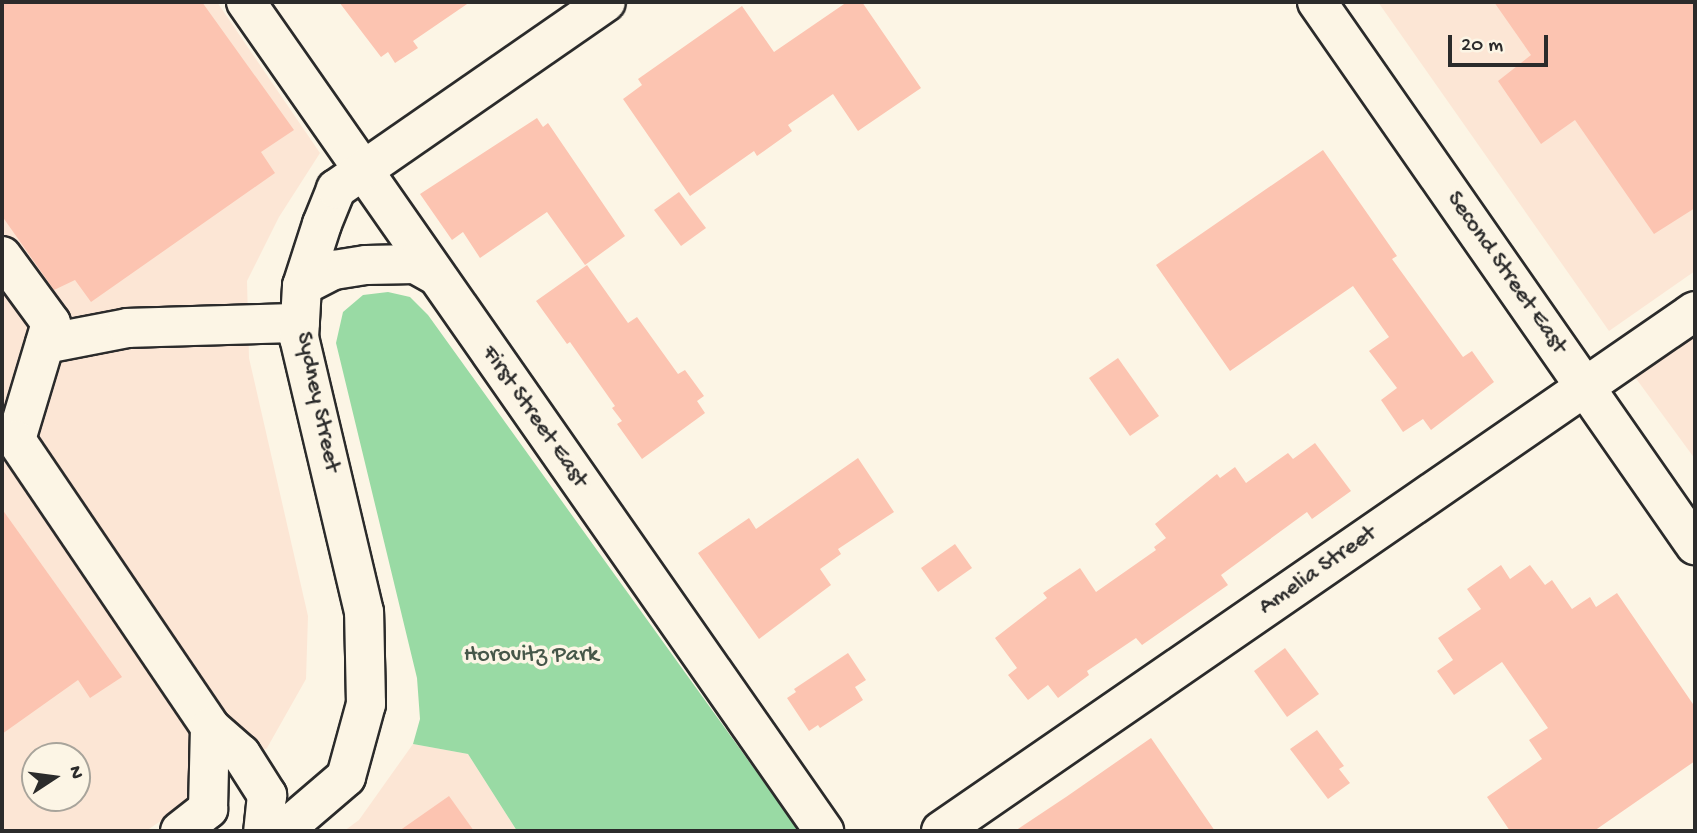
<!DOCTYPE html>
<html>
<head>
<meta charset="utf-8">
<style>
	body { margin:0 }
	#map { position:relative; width:1697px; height:833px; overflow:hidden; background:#fcf5e5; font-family:"Gochi Hand",sans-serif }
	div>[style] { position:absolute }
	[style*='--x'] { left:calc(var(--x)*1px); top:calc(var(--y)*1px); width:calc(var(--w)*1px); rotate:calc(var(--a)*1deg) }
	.built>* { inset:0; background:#fce6d5 }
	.green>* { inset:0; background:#99daa4 }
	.building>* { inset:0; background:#fcc4b1 }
	.roads { filter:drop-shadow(2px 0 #2b2b2b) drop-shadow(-2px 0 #2b2b2b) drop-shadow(0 2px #2b2b2b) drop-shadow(0 -2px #2b2b2b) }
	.minor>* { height:38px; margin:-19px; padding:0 19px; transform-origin:19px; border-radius:19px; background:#fcf5e5 }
	.major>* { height:38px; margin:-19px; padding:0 19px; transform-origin:19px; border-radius:19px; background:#fcf5e5 }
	span { translate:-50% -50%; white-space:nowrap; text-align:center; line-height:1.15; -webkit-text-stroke:7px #fcf5e5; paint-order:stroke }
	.street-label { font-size:24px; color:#2b2b2b }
	.park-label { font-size:24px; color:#465749 }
	.frame { position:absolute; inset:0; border:4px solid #2b2b2b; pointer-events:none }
	.north { position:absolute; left:21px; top:742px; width:70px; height:70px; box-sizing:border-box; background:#fcf5e5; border:2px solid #a8a49b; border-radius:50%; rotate:77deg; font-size:19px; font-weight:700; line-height:28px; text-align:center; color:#2b2b2b }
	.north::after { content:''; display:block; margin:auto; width:24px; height:32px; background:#2b2b2b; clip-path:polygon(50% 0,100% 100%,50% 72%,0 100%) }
	.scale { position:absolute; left:1448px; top:35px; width:100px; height:32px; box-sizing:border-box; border:4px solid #2b2b2b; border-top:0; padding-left:9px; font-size:21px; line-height:24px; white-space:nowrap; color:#2b2b2b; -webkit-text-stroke:5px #fcf5e5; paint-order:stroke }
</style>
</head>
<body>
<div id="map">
	<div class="built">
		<i style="clip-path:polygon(evenodd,2px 2px,217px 2px,320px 153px,279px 217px,247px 281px,249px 358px,308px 616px,306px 679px,267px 748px,146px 831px,2px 831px,2px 2px,35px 756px,77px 756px,77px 798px,35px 798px,35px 756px)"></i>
		<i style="clip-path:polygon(1378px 2px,1695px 2px,1695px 271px,1609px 331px)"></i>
		<i style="clip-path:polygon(1695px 330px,1695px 459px,1632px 373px)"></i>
		<i style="clip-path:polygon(413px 744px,468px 754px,517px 831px,344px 831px,359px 820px)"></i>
	</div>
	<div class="green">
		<i style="clip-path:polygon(388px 292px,410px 297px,428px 315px,799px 831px,517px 831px,468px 754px,413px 744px,420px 719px,417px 678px,336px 343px,343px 312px,363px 295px)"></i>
	</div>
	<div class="building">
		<i style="clip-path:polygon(2px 2px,202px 2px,294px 130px,261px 152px,275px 173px,91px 302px,75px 280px,54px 290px,2px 216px)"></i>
		<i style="clip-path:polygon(339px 2px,470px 2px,413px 41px,418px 48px,395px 63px,388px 52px,381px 57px)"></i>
		<i style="clip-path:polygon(847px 2px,862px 2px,921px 88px,858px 131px,833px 94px,788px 125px,792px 131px,757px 156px,754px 151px,690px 196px,623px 99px,642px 85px,638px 79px,742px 6px,774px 52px)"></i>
		<i style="clip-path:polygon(1494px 2px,1695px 2px,1695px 208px,1654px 234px,1575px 120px,1541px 144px,1498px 81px,1531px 55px)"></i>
		<i style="clip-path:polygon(537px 118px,543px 127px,548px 123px,625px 236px,585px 265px,547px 212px,480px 258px,463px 232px,452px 240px,420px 194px)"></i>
		<i style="clip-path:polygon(1323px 150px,1397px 256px,1392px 259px,1463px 357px,1472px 351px,1494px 382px,1431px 430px,1423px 419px,1403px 432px,1381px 400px,1397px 388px,1369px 351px,1389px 337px,1353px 286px,1230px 371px,1156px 265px)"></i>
		<i style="clip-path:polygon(679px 192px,706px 228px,681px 246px,654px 210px)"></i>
		<i style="clip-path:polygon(587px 265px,628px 323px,637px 317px,678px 374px,685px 370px,704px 396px,697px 401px,705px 413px,642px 459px,617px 424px,622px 421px,612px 408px,615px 406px,570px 342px,567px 344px,536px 301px)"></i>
		<i style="clip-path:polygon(1118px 358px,1159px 416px,1130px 436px,1089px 378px)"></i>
		<i style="clip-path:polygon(1315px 443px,1351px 491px,1312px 519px,1307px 512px,1221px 575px,1228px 585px,1142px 645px,1136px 638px,1087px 671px,1089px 675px,1058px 698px,1048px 685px,1028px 700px,1008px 675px,1017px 668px,995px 638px,1047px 598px,1043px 593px,1080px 568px,1096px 592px,1156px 550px,1154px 547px,1166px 538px,1155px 524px,1217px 474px,1220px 478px,1235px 467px,1246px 483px,1288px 453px,1293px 459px)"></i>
		<i style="clip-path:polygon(858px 458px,894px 512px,838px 549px,841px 554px,820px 569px,831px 585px,759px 639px,698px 553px,749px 518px,756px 529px)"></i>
		<i style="clip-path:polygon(2px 509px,122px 677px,90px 698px,78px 680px,2px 734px)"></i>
		<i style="clip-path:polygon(955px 544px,972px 568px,938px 592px,921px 568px)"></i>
		<i style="clip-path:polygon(1501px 565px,1510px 579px,1530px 565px,1545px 585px,1552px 580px,1572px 609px,1590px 597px,1596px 607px,1617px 593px,1695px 707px,1695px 761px,1594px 831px,1510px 831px,1487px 797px,1542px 759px,1529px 740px,1548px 728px,1502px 662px,1454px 695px,1437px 671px,1453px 660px,1438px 638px,1481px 609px,1467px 589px)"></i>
		<i style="clip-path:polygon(1285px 648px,1319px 694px,1287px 717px,1254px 671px)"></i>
		<i style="clip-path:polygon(848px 653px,866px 680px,855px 687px,863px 700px,820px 728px,818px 725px,809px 731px,787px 698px,796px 692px,794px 689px)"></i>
		<i style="clip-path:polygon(1317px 730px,1344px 766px,1339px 769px,1350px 783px,1328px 799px,1290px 749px)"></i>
		<i style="clip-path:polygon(1151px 738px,1215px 831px,1015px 831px,1066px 797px)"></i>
		<i style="clip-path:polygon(449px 796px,474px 831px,399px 831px)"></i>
	</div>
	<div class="roads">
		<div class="minor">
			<i style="--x:246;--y:2;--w:1011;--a:55.11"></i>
			<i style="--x:2;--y:256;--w:83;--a:53.8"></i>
			<i style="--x:51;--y:323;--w:122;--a:106.7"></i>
			<i style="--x:16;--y:440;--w:346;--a:55.9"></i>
			<i style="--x:210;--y:727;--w:41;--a:41.1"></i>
			<i style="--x:241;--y:754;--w:49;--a:57.6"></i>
			<i style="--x:267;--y:795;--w:36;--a:96"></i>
			<i style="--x:302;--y:286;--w:36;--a:-27"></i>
			<i style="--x:334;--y:270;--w:32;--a:-9"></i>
			<i style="--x:366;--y:265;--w:49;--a:-1.2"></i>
			<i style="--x:415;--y:264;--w:23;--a:29"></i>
			<i style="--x:45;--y:344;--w:85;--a:-10.9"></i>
			<i style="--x:128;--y:328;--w:172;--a:-1.7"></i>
			<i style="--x:180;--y:831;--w:36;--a:-38"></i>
			<i style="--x:208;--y:809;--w:82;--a:-88.6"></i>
			<i style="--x:283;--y:831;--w:83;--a:-40.6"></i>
			<i style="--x:346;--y:777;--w:76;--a:-74.7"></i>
			<i style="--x:366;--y:704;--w:92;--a:-91.2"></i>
			<i style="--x:364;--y:612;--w:282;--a:-103.3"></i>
			<i style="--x:299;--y:338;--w:52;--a:-86.7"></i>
			<i style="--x:302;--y:286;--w:65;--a:-72.1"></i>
			<i style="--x:322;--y:224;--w:38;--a:-68"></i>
			<i style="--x:336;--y:189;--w:328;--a:-34.7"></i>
			<i style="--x:941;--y:831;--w:916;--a:-34.59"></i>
		</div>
		<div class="major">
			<i style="--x:1317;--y:2;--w:662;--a:55.16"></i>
		</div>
	</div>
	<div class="street-label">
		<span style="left:1506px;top:273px;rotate:55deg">Second Street East</span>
		<span style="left:317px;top:402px;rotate:78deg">Sydney Street</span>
		<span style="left:534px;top:417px;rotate:55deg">First Street East</span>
		<span style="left:1318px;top:571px;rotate:-35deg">Amelia Street</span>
	</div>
	<div class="park-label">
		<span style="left:531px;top:656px">Horovitz Park</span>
	</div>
	<div class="frame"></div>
	<div class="north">N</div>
	<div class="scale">20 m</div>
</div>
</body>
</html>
